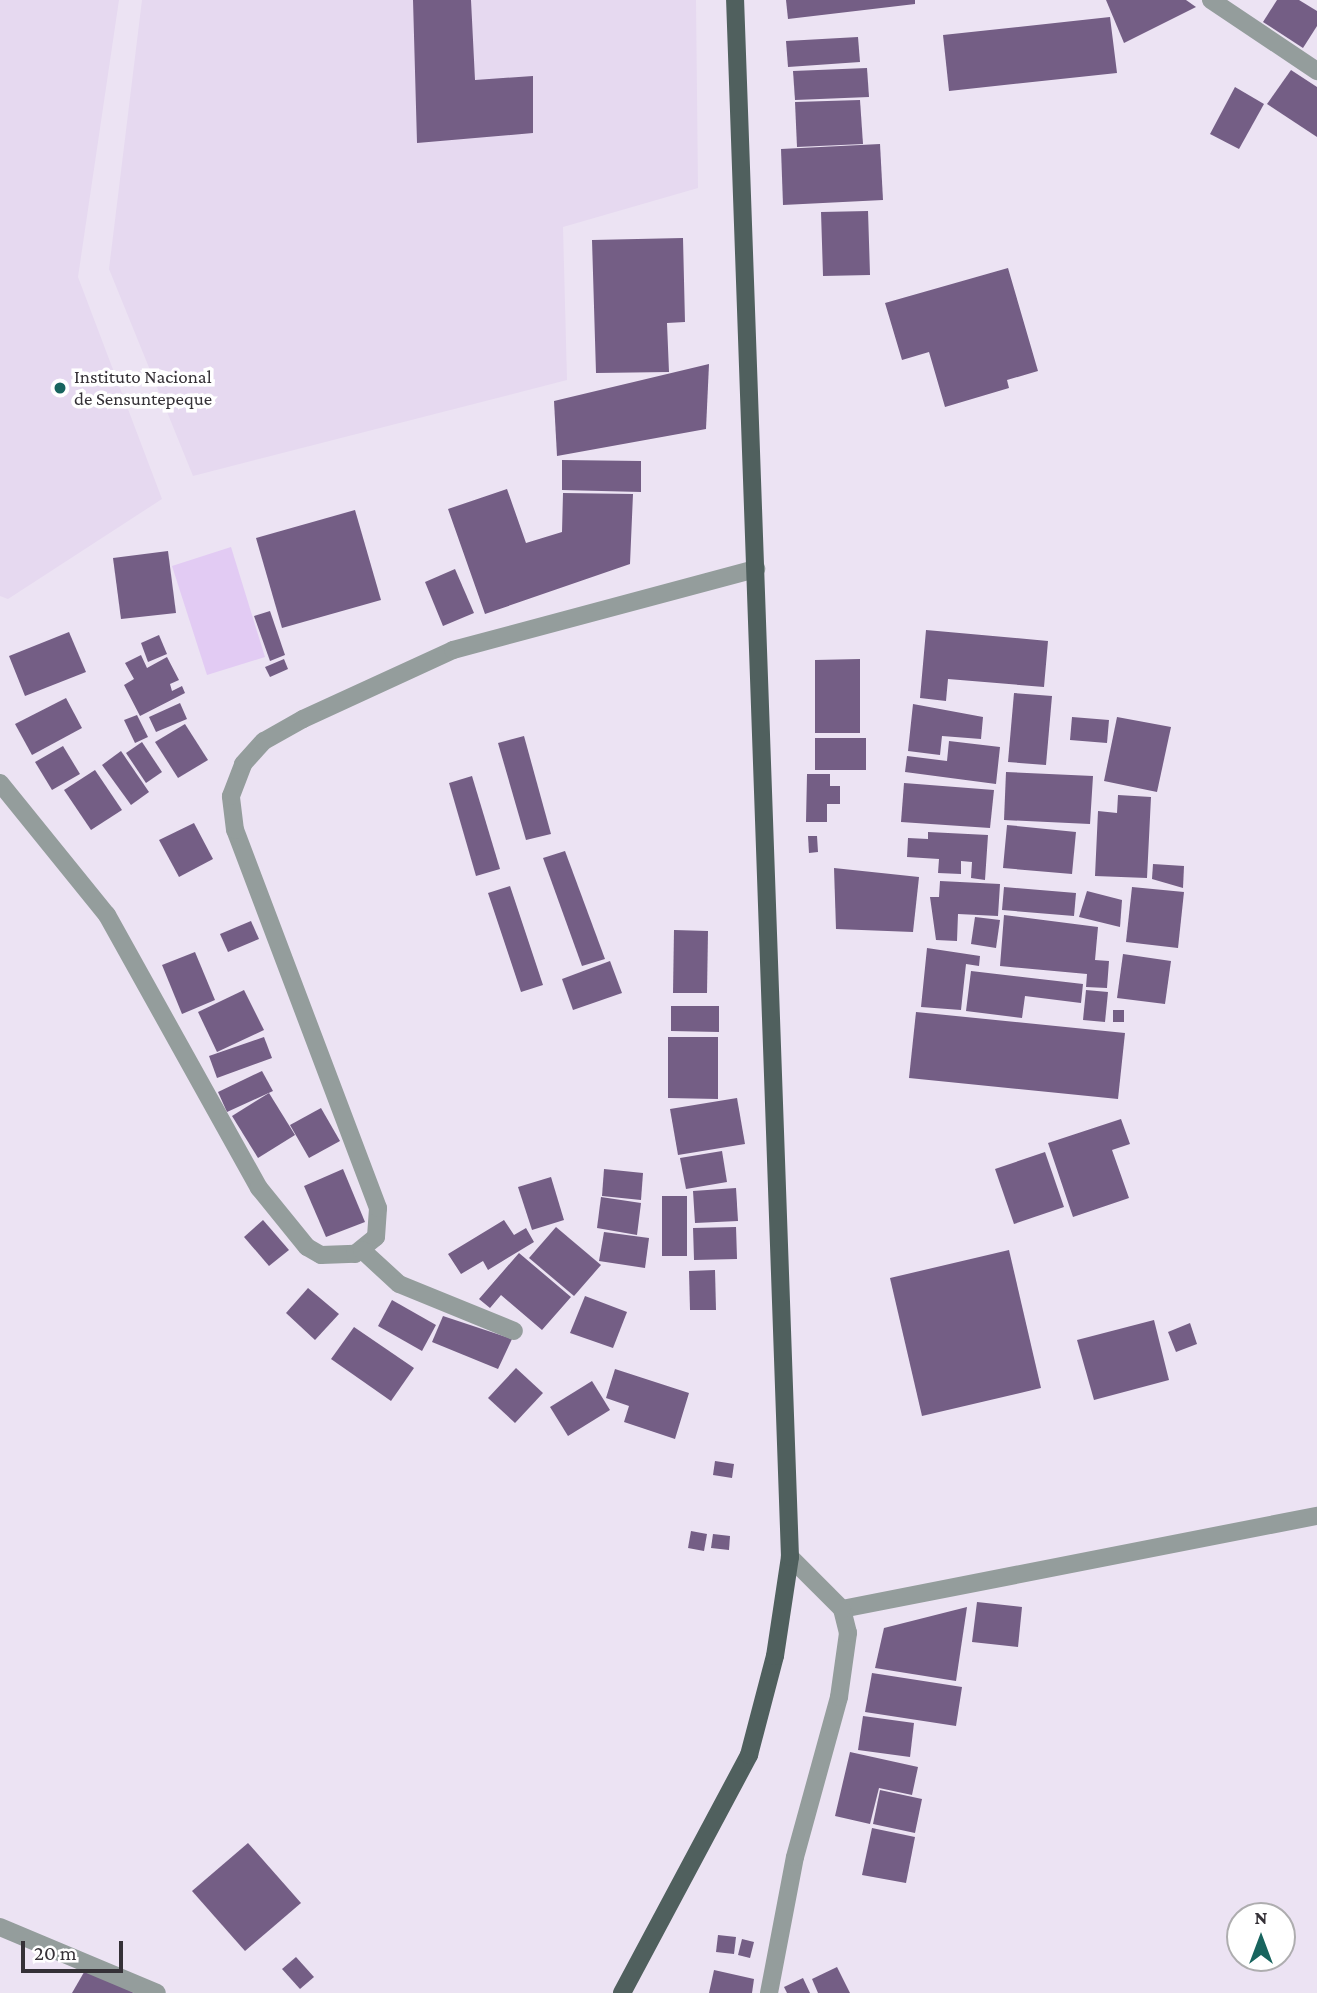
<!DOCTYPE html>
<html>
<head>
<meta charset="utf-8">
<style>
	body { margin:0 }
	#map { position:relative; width:1317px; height:1993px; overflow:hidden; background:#ece3f3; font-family:"Crimson Pro",serif }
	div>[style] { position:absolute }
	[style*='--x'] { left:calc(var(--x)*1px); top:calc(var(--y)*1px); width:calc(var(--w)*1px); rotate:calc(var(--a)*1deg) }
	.built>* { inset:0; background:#e6d9f0 }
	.green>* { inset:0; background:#e2cbf3 }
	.building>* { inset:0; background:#745e85 }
	.minor>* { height:18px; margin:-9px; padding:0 9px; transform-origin:9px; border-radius:9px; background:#949d9c }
	.major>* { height:18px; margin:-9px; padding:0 9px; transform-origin:9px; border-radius:9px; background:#50605e }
	.dots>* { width:19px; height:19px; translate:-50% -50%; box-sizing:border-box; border:4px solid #fff; border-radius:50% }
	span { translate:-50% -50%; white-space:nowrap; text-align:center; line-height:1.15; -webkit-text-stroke:7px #fff; paint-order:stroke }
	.poi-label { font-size:19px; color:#353137 }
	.left { translate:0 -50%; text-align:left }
	.north { position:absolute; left:1226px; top:1902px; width:70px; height:70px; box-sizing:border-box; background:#fff; border:2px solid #aeadaf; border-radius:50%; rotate:0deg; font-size:19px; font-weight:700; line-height:28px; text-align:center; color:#353137 }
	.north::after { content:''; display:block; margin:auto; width:24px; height:32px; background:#18645e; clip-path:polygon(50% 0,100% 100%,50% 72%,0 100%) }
	.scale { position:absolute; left:21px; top:1941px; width:102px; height:32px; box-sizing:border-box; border:4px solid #353137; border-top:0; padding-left:9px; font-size:21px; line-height:24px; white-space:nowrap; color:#353137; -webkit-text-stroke:5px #fff; paint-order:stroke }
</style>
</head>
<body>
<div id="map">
	<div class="built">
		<i style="clip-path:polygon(0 0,119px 0,78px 277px,162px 499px,8px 599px,0 596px)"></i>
		<i style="clip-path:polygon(142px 0,696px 0,698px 188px,563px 227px,567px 380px,193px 476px,109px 269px)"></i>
	</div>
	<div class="green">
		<i style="clip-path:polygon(231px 547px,265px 657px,207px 675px,172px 566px)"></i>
	</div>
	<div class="building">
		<i style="clip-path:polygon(413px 0,471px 0,475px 80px,533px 76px,533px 133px,417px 143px)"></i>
		<i style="clip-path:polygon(786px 0,915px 0,915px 4px,788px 19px)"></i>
		<i style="clip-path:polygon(1106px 0,1186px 0,1196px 7px,1124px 43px)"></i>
		<i style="clip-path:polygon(1277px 0,1299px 0,1317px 11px,1317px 26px,1303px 48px,1263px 22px)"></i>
		<i style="clip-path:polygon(1110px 17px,1117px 73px,949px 91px,943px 35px)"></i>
		<i style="clip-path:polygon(858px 37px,860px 62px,788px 67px,786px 41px)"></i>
		<i style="clip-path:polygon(867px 68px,869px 97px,795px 100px,793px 71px)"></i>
		<i style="clip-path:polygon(1291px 70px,1317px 87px,1317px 137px,1267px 104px)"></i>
		<i style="clip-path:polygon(1235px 87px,1264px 104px,1239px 149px,1210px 134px)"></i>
		<i style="clip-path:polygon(860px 100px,863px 144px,797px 147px,795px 102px)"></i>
		<i style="clip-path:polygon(880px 144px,883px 200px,783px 205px,781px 149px)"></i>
		<i style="clip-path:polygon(868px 211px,870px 275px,823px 276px,821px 212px)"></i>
		<i style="clip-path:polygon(683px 238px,685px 322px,667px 323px,669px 372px,596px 373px,592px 240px)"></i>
		<i style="clip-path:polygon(1008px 268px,1038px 371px,1007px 380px,1009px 388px,945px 407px,929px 352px,902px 360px,885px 303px)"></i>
		<i style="clip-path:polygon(709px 364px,706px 429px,557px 456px,554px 401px)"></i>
		<i style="clip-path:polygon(562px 460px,641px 461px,641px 492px,562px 490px)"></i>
		<i style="clip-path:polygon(507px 489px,526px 543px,562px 532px,563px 493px,633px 494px,630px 564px,485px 614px,448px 509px)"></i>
		<i style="clip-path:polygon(355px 510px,381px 600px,282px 628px,256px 538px)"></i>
		<i style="clip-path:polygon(168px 551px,176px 613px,121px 619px,113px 558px)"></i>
		<i style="clip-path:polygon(455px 569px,474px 613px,443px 626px,425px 582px)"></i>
		<i style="clip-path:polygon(270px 611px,285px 655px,270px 661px,254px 616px)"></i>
		<i style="clip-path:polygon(926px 630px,1048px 641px,1044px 687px,948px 679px,946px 701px,920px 698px)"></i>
		<i style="clip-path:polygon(69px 632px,86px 672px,25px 696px,9px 656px)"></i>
		<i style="clip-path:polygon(159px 635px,167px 654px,148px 662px,141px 643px)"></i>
		<i style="clip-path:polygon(141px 655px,147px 668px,167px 657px,179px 680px,170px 684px,172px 691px,182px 686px,185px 693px,140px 716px,124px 685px,134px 679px,125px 663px)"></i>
		<i style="clip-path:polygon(284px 659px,288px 669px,270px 677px,265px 667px)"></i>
		<i style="clip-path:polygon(860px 659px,860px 733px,815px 733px,815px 660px)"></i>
		<i style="clip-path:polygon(1014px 693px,1052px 696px,1046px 765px,1008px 762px)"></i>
		<i style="clip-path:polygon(66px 698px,82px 728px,32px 755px,15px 724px)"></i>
		<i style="clip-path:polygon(180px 703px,187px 719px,156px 732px,149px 717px)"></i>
		<i style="clip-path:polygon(913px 704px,983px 717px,981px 739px,942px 736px,940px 755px,908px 751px)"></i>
		<i style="clip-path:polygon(137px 715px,148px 737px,135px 743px,124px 720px)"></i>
		<i style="clip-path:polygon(1072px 717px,1109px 720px,1107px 743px,1070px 740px)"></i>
		<i style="clip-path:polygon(1117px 717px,1171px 727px,1157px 792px,1104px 781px)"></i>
		<i style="clip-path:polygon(185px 724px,208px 760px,178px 778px,155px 742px)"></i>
		<i style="clip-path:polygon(524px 736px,551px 834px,526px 840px,498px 743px)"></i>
		<i style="clip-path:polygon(815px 738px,866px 738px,866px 770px,815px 770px)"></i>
		<i style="clip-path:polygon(949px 741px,1000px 747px,996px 784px,905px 772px,907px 756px,947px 761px)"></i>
		<i style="clip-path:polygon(142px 742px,162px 772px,146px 783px,126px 753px)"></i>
		<i style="clip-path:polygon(63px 746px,80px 774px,52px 790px,35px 762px)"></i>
		<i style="clip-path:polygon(121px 751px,149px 792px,131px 805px,102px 765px)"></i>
		<i style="clip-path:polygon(95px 770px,122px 810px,91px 830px,64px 790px)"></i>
		<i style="clip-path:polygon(1006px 772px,1093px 776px,1090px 824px,1004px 820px)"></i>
		<i style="clip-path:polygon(807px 774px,830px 774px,830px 786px,840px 786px,840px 804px,827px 804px,827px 822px,806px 822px)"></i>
		<i style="clip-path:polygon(472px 776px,500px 869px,476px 876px,449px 783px)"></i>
		<i style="clip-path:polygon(904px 783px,994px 790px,990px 828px,901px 822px)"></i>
		<i style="clip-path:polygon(1118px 795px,1151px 797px,1147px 878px,1095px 876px,1098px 811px,1117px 813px)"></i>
		<i style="clip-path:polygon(194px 823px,213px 859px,179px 877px,159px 840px)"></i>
		<i style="clip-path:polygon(1007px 825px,1076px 832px,1072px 874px,1003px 868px)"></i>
		<i style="clip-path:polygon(928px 832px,988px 835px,985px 880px,971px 878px,972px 862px,961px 861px,961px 874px,938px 873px,939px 859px,907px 857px,908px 838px,928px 839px)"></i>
		<i style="clip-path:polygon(808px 836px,817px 836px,818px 852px,809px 853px)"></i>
		<i style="clip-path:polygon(565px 851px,605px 959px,582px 966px,543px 858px)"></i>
		<i style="clip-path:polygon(1153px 864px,1184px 866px,1183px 888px,1152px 879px)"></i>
		<i style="clip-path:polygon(834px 868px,919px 877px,913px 932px,836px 929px)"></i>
		<i style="clip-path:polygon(940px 881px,1000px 884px,998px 916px,958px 914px,957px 941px,936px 940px,930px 897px,939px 897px)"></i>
		<i style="clip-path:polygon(510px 886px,543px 985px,521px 992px,488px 893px)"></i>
		<i style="clip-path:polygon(1004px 887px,1076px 893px,1074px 916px,1002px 910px)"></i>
		<i style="clip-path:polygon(1132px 887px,1184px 892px,1178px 948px,1126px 942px)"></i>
		<i style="clip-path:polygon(1087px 891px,1122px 900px,1120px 927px,1079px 917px)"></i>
		<i style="clip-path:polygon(1004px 915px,1098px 927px,1095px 960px,1109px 961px,1107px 988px,1086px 987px,1087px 974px,1000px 966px)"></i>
		<i style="clip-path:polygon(975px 917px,1000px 920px,996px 948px,971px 944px)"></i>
		<i style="clip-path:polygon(251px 921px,259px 939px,228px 952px,220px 934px)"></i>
		<i style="clip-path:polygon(674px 930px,708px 931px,707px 993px,673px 993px)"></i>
		<i style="clip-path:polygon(927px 948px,980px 956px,979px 966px,966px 964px,961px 1010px,921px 1007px)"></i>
		<i style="clip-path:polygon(195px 952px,215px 1000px,182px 1014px,162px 965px)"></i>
		<i style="clip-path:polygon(1123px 954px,1171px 961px,1165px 1004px,1117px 998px)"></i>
		<i style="clip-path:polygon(610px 961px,622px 993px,573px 1010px,562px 979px)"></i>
		<i style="clip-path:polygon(971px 971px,1083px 984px,1081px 1003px,1025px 996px,1022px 1018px,966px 1011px)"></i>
		<i style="clip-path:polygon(244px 990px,264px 1030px,217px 1052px,198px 1012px)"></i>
		<i style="clip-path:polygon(1086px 990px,1108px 992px,1105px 1022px,1083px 1020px)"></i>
		<i style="clip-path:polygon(671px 1006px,719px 1006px,719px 1032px,671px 1031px)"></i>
		<i style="clip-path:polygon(1113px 1010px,1124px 1010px,1124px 1022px,1113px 1022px)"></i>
		<i style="clip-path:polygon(916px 1012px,1125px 1033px,1118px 1099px,909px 1078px)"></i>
		<i style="clip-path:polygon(264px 1037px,272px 1058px,217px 1078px,209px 1056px)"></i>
		<i style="clip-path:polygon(668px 1037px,718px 1037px,718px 1099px,668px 1098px)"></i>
		<i style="clip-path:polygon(262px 1071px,273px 1091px,227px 1112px,218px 1092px)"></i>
		<i style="clip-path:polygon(269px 1093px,295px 1135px,258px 1158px,232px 1116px)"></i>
		<i style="clip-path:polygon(737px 1098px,745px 1144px,678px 1155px,670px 1109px)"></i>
		<i style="clip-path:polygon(321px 1108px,340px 1141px,309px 1158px,290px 1125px)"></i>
		<i style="clip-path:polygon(1121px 1119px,1130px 1144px,1112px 1150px,1129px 1198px,1073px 1217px,1048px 1143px)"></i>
		<i style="clip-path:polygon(722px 1151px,727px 1182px,686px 1189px,680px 1158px)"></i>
		<i style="clip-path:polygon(1045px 1152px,1064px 1207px,1014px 1224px,995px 1169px)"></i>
		<i style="clip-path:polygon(343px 1169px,365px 1222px,326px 1237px,304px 1186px)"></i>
		<i style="clip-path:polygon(604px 1169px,643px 1173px,641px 1200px,602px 1196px)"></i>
		<i style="clip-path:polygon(551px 1177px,564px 1220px,532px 1230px,518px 1187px)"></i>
		<i style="clip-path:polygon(736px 1188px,738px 1221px,695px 1223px,693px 1191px)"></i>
		<i style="clip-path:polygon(662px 1196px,687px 1196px,687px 1256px,662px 1256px)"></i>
		<i style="clip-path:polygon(601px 1197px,641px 1203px,637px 1235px,597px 1228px)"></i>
		<i style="clip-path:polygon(263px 1220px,289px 1250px,269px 1266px,244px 1237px)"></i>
		<i style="clip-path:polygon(504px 1220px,514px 1235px,526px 1228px,534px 1242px,488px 1270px,483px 1261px,461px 1274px,448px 1254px)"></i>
		<i style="clip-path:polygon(556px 1227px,601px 1265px,574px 1296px,529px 1258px)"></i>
		<i style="clip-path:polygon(736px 1227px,737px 1259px,694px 1260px,693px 1228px)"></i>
		<i style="clip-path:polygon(604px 1232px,649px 1238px,645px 1268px,599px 1261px)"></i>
		<i style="clip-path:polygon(1009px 1250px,1041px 1388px,922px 1416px,890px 1278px)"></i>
		<i style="clip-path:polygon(519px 1253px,571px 1297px,542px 1330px,501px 1295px,490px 1308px,479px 1299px)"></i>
		<i style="clip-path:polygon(715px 1270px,716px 1310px,690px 1310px,689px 1271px)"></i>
		<i style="clip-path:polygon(308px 1288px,339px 1314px,315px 1340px,286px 1313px)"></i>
		<i style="clip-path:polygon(585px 1296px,627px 1312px,613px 1348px,570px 1333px)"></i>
		<i style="clip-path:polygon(392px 1300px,436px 1325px,422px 1351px,378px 1326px)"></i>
		<i style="clip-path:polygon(443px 1316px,512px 1339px,498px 1369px,432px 1342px)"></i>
		<i style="clip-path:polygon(1154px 1320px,1169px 1380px,1094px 1400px,1077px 1340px)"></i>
		<i style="clip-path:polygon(1190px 1323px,1197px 1344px,1176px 1352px,1168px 1332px)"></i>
		<i style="clip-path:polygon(354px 1327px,414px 1368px,391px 1401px,331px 1359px)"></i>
		<i style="clip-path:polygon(516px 1368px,543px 1393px,515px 1423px,488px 1398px)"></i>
		<i style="clip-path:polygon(615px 1369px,689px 1393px,675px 1439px,624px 1422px,629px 1406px,606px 1398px)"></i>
		<i style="clip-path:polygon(592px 1381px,610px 1410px,568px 1436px,550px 1407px)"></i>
		<i style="clip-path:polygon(715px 1461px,734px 1464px,732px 1478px,713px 1475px)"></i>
		<i style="clip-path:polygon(691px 1531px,707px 1534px,704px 1551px,688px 1548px)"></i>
		<i style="clip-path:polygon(713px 1534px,730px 1536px,729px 1550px,711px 1548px)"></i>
		<i style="clip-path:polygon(977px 1602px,1022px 1607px,1018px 1647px,972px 1642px)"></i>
		<i style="clip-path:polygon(967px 1607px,956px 1681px,875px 1668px,884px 1628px)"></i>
		<i style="clip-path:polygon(872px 1673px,962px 1687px,956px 1726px,865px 1712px)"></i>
		<i style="clip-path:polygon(863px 1716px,914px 1723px,910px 1757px,858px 1750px)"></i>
		<i style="clip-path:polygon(850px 1752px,918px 1767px,912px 1795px,879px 1788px,870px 1824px,835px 1816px)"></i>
		<i style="clip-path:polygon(880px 1790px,922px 1799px,915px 1833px,873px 1824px)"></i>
		<i style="clip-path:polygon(872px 1828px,915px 1837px,906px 1883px,862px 1875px)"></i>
		<i style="clip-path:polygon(248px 1843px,301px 1903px,245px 1951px,192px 1891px)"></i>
		<i style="clip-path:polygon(718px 1935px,736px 1937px,734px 1954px,716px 1952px)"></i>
		<i style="clip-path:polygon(742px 1939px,754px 1942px,750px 1958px,738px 1955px)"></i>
		<i style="clip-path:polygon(296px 1957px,314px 1977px,300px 1989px,282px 1969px)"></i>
		<i style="clip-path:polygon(87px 1967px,134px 1993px,72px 1993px)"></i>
		<i style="clip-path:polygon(837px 1967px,850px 1993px,818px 1993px,812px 1979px)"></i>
		<i style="clip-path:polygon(714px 1970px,754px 1979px,752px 1993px,709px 1993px)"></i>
		<i style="clip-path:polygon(803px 1978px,810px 1993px,787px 1993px,784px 1987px)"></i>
	</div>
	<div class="minor">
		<i style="--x:1211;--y:0;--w:128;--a:33.8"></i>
		<i style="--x:0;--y:783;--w:170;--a:51"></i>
		<i style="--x:107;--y:915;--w:312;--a:60.9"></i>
		<i style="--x:259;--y:1188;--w:76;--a:50.9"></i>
		<i style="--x:307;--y:1247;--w:16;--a:30"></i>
		<i style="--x:321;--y:1255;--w:34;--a:-2"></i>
		<i style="--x:355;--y:1254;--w:27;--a:-39"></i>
		<i style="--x:376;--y:1237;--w:29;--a:-86"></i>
		<i style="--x:378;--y:1208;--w:404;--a:-110.7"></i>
		<i style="--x:235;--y:830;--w:34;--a:-97"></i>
		<i style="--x:231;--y:796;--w:34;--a:-69"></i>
		<i style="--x:243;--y:764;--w:31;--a:-48"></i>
		<i style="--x:264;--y:741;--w:45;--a:-29.4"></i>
		<i style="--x:303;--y:719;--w:165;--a:-24.7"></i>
		<i style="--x:453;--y:650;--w:314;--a:-15"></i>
		<i style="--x:362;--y:1250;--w:50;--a:42.6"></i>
		<i style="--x:399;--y:1284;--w:124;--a:22.2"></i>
		<i style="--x:842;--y:1609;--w:484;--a:-11.1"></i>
		<i style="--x:0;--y:1927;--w:170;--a:22.8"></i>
		<i style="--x:769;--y:1993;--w:138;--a:-79.2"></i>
		<i style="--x:795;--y:1857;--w:166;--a:-74.6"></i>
		<i style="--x:839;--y:1697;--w:65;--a:-82"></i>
		<i style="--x:848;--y:1633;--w:25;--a:-104"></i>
		<i style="--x:842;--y:1609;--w:74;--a:-135"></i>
	</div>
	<div class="major">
		<i style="--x:622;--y:1993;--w:270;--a:-61.9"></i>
		<i style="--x:749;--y:1755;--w:102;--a:-75.3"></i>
		<i style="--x:775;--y:1656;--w:100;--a:-81.4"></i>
		<i style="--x:790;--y:1557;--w:1558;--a:-92.02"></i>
	</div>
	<div class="dots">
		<i style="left:60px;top:388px;background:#18645e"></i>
	</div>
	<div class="poi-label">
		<span class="left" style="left:74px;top:388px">Instituto Nacional<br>de Sensuntepeque</span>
	</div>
	<div class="north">N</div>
	<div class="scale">20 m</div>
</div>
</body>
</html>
